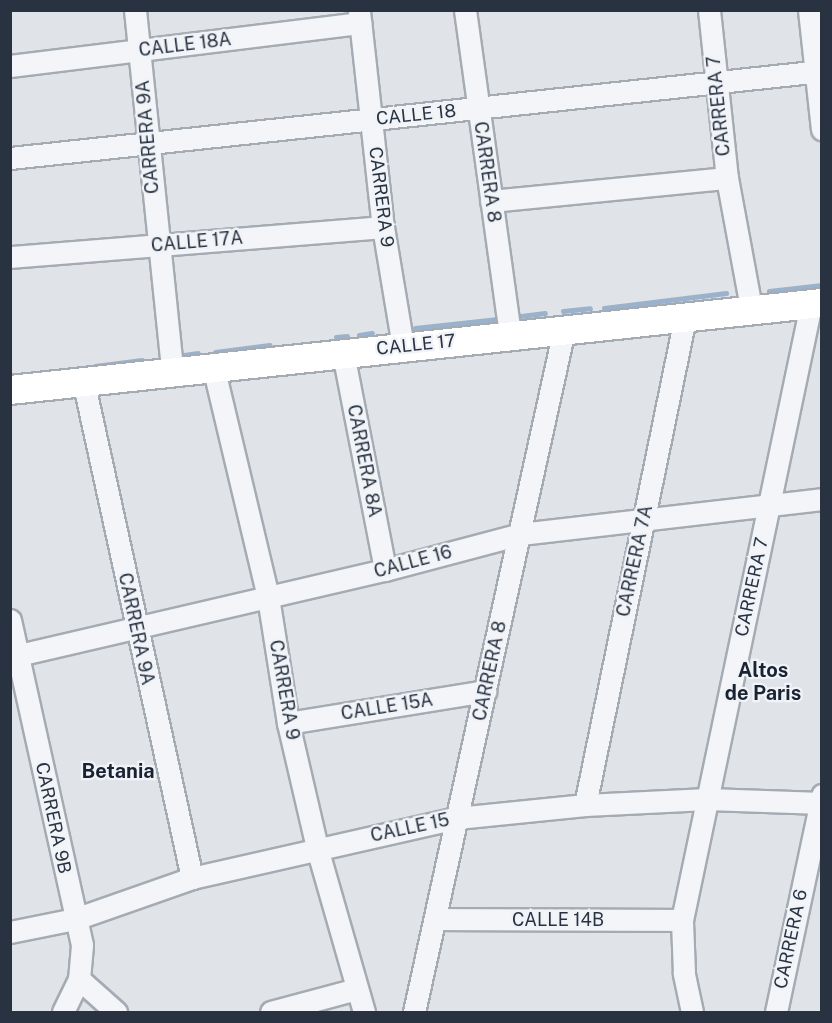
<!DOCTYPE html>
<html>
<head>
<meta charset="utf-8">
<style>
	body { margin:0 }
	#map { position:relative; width:832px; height:1023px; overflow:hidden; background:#e0e4e9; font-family:"Public Sans",sans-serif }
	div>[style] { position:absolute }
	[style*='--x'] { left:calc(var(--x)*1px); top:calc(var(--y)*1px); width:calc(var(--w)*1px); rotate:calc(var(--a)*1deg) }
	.stream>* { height:5px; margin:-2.5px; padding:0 2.5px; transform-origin:2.5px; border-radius:2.5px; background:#9ab2cb }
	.roads { filter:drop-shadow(2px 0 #a5abb3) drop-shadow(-2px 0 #a5abb3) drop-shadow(0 2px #a5abb3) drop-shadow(0 -2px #a5abb3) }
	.street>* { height:21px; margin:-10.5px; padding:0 10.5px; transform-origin:10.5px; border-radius:10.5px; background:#f3f5f8 }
	.secondary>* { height:28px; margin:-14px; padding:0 14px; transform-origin:14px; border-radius:14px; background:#fff }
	span { translate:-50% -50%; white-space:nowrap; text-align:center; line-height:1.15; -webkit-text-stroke:4.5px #f0f3f7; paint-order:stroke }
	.street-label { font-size:18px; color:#283241 }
	.neighbourhood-label { font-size:20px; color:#1a2332; font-weight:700 }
	.frame { position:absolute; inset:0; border:12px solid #283241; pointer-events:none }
</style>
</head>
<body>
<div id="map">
	<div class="stream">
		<i style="--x:769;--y:291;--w:53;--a:-6.5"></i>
		<i style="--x:604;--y:308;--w:123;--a:-7"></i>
		<i style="--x:563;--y:311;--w:27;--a:-6"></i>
		<i style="--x:521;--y:316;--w:24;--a:-7"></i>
		<i style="--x:415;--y:328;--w:81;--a:-6.3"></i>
		<i style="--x:359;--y:335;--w:13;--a:-9"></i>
		<i style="--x:336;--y:337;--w:11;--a:-5"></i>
		<i style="--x:215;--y:352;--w:55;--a:-7.3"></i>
		<i style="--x:177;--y:356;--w:21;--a:-8"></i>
		<i style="--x:95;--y:366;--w:47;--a:-7.3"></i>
	</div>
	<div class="roads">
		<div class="street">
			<i style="--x:135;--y:10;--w:363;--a:84.1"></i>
			<i style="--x:465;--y:10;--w:327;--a:82.1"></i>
			<i style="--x:709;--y:10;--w:169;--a:83.9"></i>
			<i style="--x:727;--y:178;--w:132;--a:79.5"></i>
			<i style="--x:809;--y:10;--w:120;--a:83.8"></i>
			<i style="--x:359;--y:11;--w:217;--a:83.7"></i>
			<i style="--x:383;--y:227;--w:121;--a:80.5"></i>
			<i style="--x:10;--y:66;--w:353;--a:-7"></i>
			<i style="--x:10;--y:158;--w:817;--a:-6.12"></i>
			<i style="--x:491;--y:201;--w:237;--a:-5.6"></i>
			<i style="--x:10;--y:257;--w:374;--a:-4.6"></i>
			<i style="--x:343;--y:353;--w:221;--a:79"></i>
			<i style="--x:213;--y:366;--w:237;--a:76.6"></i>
			<i style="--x:268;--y:597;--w:128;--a:81"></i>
			<i style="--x:288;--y:723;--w:128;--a:76.9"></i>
			<i style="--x:317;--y:848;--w:171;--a:74"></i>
			<i style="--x:83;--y:380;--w:510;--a:77.65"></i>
			<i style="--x:10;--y:620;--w:333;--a:77.5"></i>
			<i style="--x:82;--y:945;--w:34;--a:95"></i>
			<i style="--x:79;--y:979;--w:37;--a:116"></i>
			<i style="--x:10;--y:657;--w:385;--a:-13.1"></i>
			<i style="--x:385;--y:570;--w:140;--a:-14.9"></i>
			<i style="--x:520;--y:534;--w:304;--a:-6.6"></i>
			<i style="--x:288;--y:723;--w:200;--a:-9.2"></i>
			<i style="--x:585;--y:805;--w:498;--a:-78.4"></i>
			<i style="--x:435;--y:919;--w:247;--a:0.2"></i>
			<i style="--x:10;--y:932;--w:66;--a:-11.3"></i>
			<i style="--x:75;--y:919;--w:124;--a:-19.3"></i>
			<i style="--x:192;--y:878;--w:272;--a:-12.8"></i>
			<i style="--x:457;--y:818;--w:129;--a:-5.8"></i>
			<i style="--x:585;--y:805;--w:122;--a:-2.8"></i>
			<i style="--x:707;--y:799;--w:115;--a:2"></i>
			<i style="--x:79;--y:979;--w:50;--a:41.7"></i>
			<i style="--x:271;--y:1012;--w:89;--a:-15"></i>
			<i style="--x:414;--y:1012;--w:698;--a:-77.6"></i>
			<i style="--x:692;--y:1012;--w:40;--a:-102"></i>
			<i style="--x:684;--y:973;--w:53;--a:-92.2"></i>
			<i style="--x:682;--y:920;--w:629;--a:-78.17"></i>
			<i style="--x:776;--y:1012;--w:222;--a:-78"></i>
		</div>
		<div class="secondary">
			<i style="--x:10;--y:390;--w:817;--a:-6.12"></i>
		</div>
	</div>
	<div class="street-label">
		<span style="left:185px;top:45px;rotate:-7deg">CALLE 18A</span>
		<span style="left:719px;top:106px;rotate:-96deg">CARRERA 7</span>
		<span style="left:416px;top:115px;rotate:-6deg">CALLE 18</span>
		<span style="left:148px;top:137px;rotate:-95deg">CARRERA 9A</span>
		<span style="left:487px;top:172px;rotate:82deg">CARRERA 8</span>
		<span style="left:381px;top:197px;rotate:83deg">CARRERA 9</span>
		<span style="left:197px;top:242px;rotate:-5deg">CALLE 17A</span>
		<span style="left:416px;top:345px;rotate:-6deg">CALLE 17</span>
		<span style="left:364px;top:461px;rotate:79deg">CARRERA 8A</span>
		<span style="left:635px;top:561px;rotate:-78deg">CARRERA 7A</span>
		<span style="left:413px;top:562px;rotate:-15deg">CALLE 16</span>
		<span style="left:752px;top:587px;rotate:-78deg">CARRERA 7</span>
		<span style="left:136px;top:629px;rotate:78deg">CARRERA 9A</span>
		<span style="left:490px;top:671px;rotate:-78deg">CARRERA 8</span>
		<span style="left:284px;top:690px;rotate:80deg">CARRERA 9</span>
		<span style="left:387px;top:707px;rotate:-9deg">CALLE 15A</span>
		<span style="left:53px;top:818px;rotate:78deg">CARRERA 9B</span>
		<span style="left:410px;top:828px;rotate:-12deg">CALLE 15</span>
		<span style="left:558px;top:920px">CALLE 14B</span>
		<span style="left:791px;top:939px;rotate:-78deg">CARRERA 6</span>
	</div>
	<div class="neighbourhood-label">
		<span style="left:763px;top:682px">Altos<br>de Paris</span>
		<span style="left:118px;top:771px">Betania</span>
	</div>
	<div class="frame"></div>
</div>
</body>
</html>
